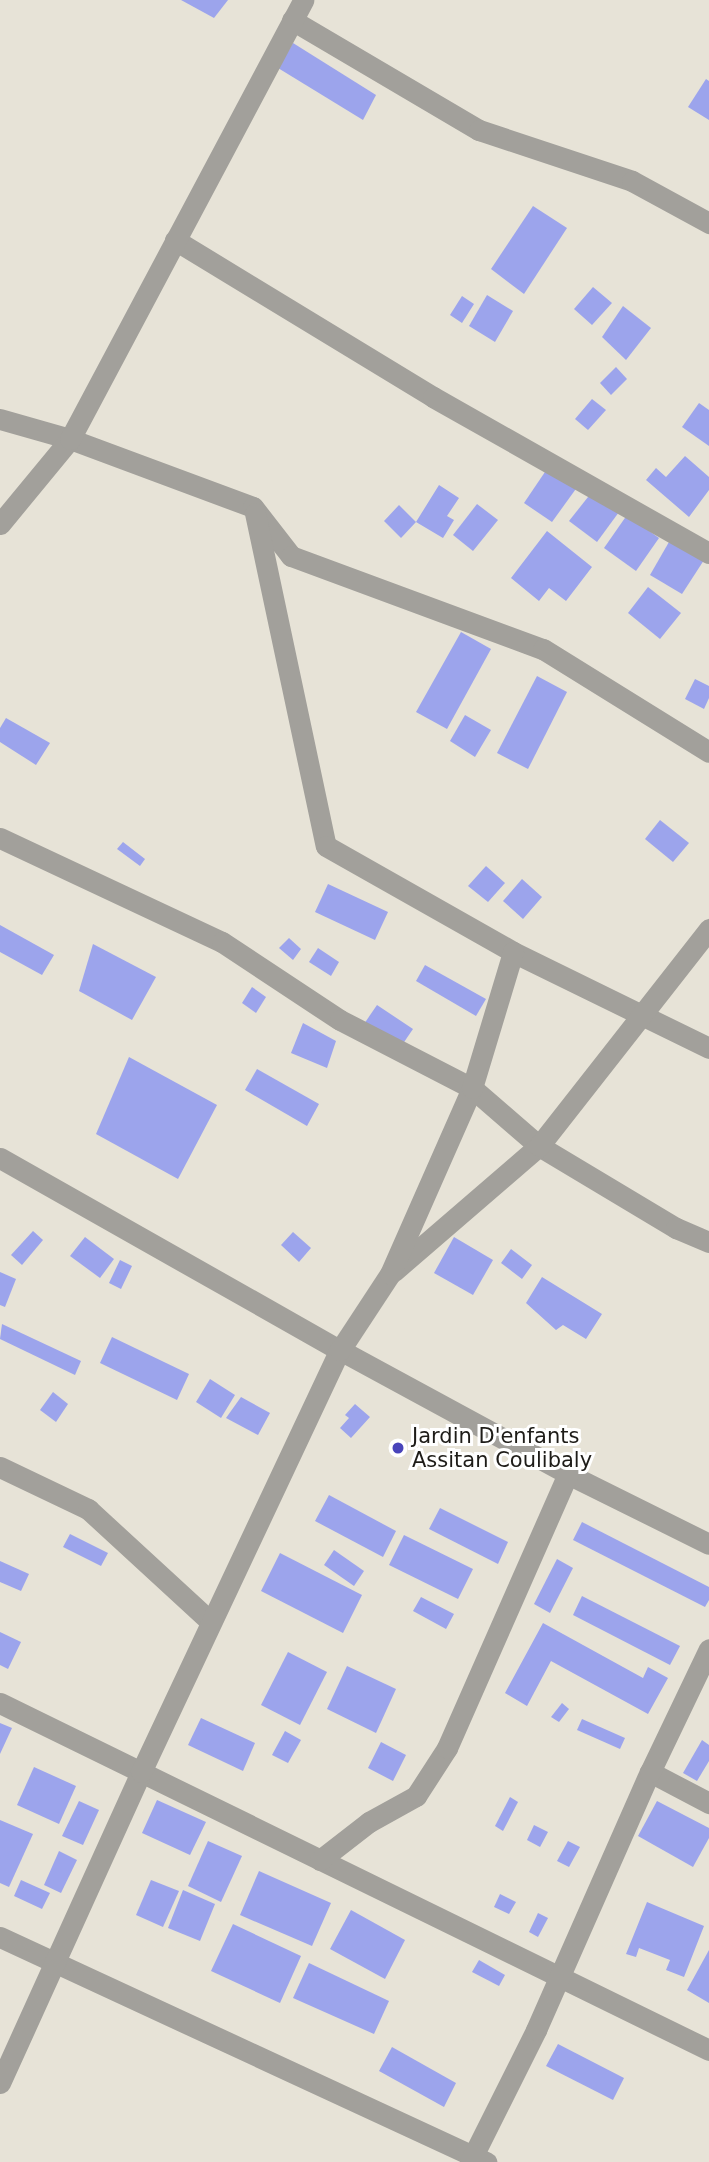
<!DOCTYPE html>
<html>
<head>
<meta charset="utf-8">
<style>
	body { margin:0 }
	#map { position:relative; width:709px; height:2162px; overflow:hidden; background:#e7e3d7; font-family:"DejaVu Sans",sans-serif }
	div>[style] { position:absolute }
	[style*='--x'] { left:calc(var(--x)*1px); top:calc(var(--y)*1px); width:calc(var(--w)*1px); rotate:calc(var(--a)*1deg) }
	.building>* { inset:0; background:#9ca4ec }
	.minor>* { height:21px; margin:-10.5px; padding:0 10.5px; transform-origin:10.5px; border-radius:10.5px; background:#a2a09b }
	.dots>* { width:19px; height:19px; translate:-50% -50%; box-sizing:border-box; border:4px solid #fff; border-radius:50% }
	span { translate:-50% -50%; white-space:nowrap; text-align:center; line-height:1.15; -webkit-text-stroke:6px #fff; paint-order:stroke }
	.poi-label { font-size:21px; color:#1e1c18 }
	.left { translate:0 -50%; text-align:left }
</style>
</head>
<body>
<div id="map">
	<div class="building">
		<i style="clip-path:polygon(181px 0,228px 0,214px 18px)"></i>
		<i style="clip-path:polygon(293px 43px,376px 95px,363px 120px,278px 68px)"></i>
		<i style="clip-path:polygon(706px 79px,709px 81px,709px 120px,688px 107px)"></i>
		<i style="clip-path:polygon(533px 206px,567px 228px,524px 294px,491px 269px)"></i>
		<i style="clip-path:polygon(593px 287px,612px 303px,592px 325px,574px 309px)"></i>
		<i style="clip-path:polygon(487px 295px,513px 311px,495px 342px,469px 326px)"></i>
		<i style="clip-path:polygon(462px 296px,474px 304px,462px 323px,450px 315px)"></i>
		<i style="clip-path:polygon(623px 306px,651px 328px,626px 360px,602px 337px)"></i>
		<i style="clip-path:polygon(616px 367px,627px 379px,611px 395px,600px 383px)"></i>
		<i style="clip-path:polygon(592px 399px,606px 410px,588px 430px,575px 419px)"></i>
		<i style="clip-path:polygon(699px 403px,709px 410px,709px 446px,682px 427px)"></i>
		<i style="clip-path:polygon(685px 456px,709px 477px,709px 490px,689px 517px,646px 480px,656px 468px,666px 477px)"></i>
		<i style="clip-path:polygon(549px 466px,578px 486px,552px 522px,524px 503px)"></i>
		<i style="clip-path:polygon(439px 485px,459px 498px,447px 516px,454px 520px,443px 538px,416px 522px,401px 538px,384px 521px,399px 505px,416px 522px)"></i>
		<i style="clip-path:polygon(592px 492px,619px 512px,597px 542px,569px 521px)"></i>
		<i style="clip-path:polygon(477px 504px,498px 520px,473px 551px,453px 535px)"></i>
		<i style="clip-path:polygon(627px 515px,659px 538px,636px 571px,604px 548px)"></i>
		<i style="clip-path:polygon(547px 531px,592px 567px,566px 601px,549px 588px,539px 601px,511px 578px)"></i>
		<i style="clip-path:polygon(673px 535px,706px 557px,682px 594px,650px 575px)"></i>
		<i style="clip-path:polygon(648px 587px,681px 613px,660px 639px,628px 613px)"></i>
		<i style="clip-path:polygon(461px 632px,491px 649px,447px 729px,416px 712px)"></i>
		<i style="clip-path:polygon(537px 676px,567px 692px,528px 769px,497px 753px)"></i>
		<i style="clip-path:polygon(695px 679px,709px 686px,709px 698px,704px 709px,685px 699px)"></i>
		<i style="clip-path:polygon(465px 715px,491px 730px,475px 757px,450px 741px)"></i>
		<i style="clip-path:polygon(6px 718px,50px 743px,36px 765px,0 742px,0 728px)"></i>
		<i style="clip-path:polygon(660px 820px,689px 843px,673px 862px,645px 839px)"></i>
		<i style="clip-path:polygon(123px 842px,145px 859px,140px 866px,117px 849px)"></i>
		<i style="clip-path:polygon(486px 866px,505px 883px,488px 902px,468px 886px)"></i>
		<i style="clip-path:polygon(522px 879px,542px 897px,523px 919px,503px 901px)"></i>
		<i style="clip-path:polygon(328px 884px,388px 912px,375px 940px,315px 912px)"></i>
		<i style="clip-path:polygon(0 925px,54px 955px,42px 975px,0 952px)"></i>
		<i style="clip-path:polygon(289px 938px,301px 949px,293px 960px,279px 948px)"></i>
		<i style="clip-path:polygon(93px 944px,156px 977px,132px 1020px,79px 991px)"></i>
		<i style="clip-path:polygon(318px 948px,339px 962px,331px 976px,309px 962px)"></i>
		<i style="clip-path:polygon(425px 965px,486px 999px,476px 1016px,416px 981px)"></i>
		<i style="clip-path:polygon(252px 987px,266px 997px,256px 1013px,242px 1003px)"></i>
		<i style="clip-path:polygon(377px 1005px,413px 1029px,400px 1048px,364px 1024px)"></i>
		<i style="clip-path:polygon(303px 1023px,336px 1041px,327px 1068px,291px 1053px)"></i>
		<i style="clip-path:polygon(129px 1057px,217px 1105px,178px 1179px,96px 1134px)"></i>
		<i style="clip-path:polygon(257px 1069px,319px 1104px,307px 1126px,245px 1090px)"></i>
		<i style="clip-path:polygon(33px 1231px,43px 1240px,22px 1265px,11px 1255px)"></i>
		<i style="clip-path:polygon(293px 1232px,311px 1248px,299px 1262px,281px 1245px)"></i>
		<i style="clip-path:polygon(85px 1237px,114px 1259px,100px 1278px,70px 1256px)"></i>
		<i style="clip-path:polygon(454px 1237px,493px 1260px,473px 1295px,434px 1273px)"></i>
		<i style="clip-path:polygon(511px 1249px,532px 1265px,522px 1279px,501px 1263px)"></i>
		<i style="clip-path:polygon(120px 1260px,132px 1266px,121px 1289px,109px 1283px)"></i>
		<i style="clip-path:polygon(0 1272px,16px 1279px,5px 1307px,0 1305px)"></i>
		<i style="clip-path:polygon(542px 1277px,602px 1314px,586px 1339px,563px 1325px,556px 1330px,526px 1303px)"></i>
		<i style="clip-path:polygon(2px 1324px,81px 1361px,75px 1375px,0 1339px)"></i>
		<i style="clip-path:polygon(112px 1337px,189px 1374px,177px 1400px,100px 1363px)"></i>
		<i style="clip-path:polygon(210px 1379px,235px 1395px,221px 1418px,196px 1402px)"></i>
		<i style="clip-path:polygon(53px 1392px,68px 1404px,56px 1422px,40px 1410px)"></i>
		<i style="clip-path:polygon(241px 1397px,270px 1413px,258px 1435px,226px 1418px)"></i>
		<i style="clip-path:polygon(355px 1404px,370px 1417px,351px 1438px,340px 1428px,349px 1418px,345px 1415px)"></i>
		<i style="clip-path:polygon(329px 1495px,396px 1531px,383px 1557px,315px 1521px)"></i>
		<i style="clip-path:polygon(440px 1508px,508px 1542px,498px 1564px,429px 1529px)"></i>
		<i style="clip-path:polygon(582px 1522px,709px 1587px,709px 1600px,705px 1607px,573px 1540px)"></i>
		<i style="clip-path:polygon(70px 1534px,108px 1553px,101px 1566px,63px 1547px)"></i>
		<i style="clip-path:polygon(404px 1535px,473px 1569px,458px 1599px,389px 1565px)"></i>
		<i style="clip-path:polygon(334px 1550px,364px 1571px,354px 1586px,324px 1565px)"></i>
		<i style="clip-path:polygon(280px 1553px,362px 1595px,343px 1633px,261px 1591px)"></i>
		<i style="clip-path:polygon(557px 1559px,573px 1568px,550px 1613px,534px 1604px)"></i>
		<i style="clip-path:polygon(0 1561px,29px 1574px,21px 1591px,0 1582px)"></i>
		<i style="clip-path:polygon(582px 1596px,680px 1646px,670px 1665px,573px 1615px)"></i>
		<i style="clip-path:polygon(421px 1597px,454px 1614px,446px 1629px,413px 1611px)"></i>
		<i style="clip-path:polygon(543px 1623px,643px 1678px,648px 1667px,668px 1678px,648px 1714px,551px 1661px,527px 1706px,505px 1693px)"></i>
		<i style="clip-path:polygon(0 1632px,21px 1642px,8px 1669px,0 1665px)"></i>
		<i style="clip-path:polygon(288px 1652px,327px 1672px,300px 1725px,261px 1705px)"></i>
		<i style="clip-path:polygon(347px 1666px,396px 1689px,376px 1733px,327px 1709px)"></i>
		<i style="clip-path:polygon(562px 1703px,569px 1709px,559px 1722px,551px 1717px)"></i>
		<i style="clip-path:polygon(201px 1718px,255px 1743px,243px 1771px,188px 1745px)"></i>
		<i style="clip-path:polygon(582px 1719px,625px 1738px,620px 1749px,577px 1730px)"></i>
		<i style="clip-path:polygon(0 1723px,12px 1728px,0 1754px)"></i>
		<i style="clip-path:polygon(285px 1731px,301px 1740px,288px 1763px,272px 1755px)"></i>
		<i style="clip-path:polygon(702px 1740px,709px 1745px,709px 1761px,697px 1781px,683px 1773px)"></i>
		<i style="clip-path:polygon(381px 1742px,406px 1755px,393px 1781px,368px 1768px)"></i>
		<i style="clip-path:polygon(34px 1767px,76px 1786px,59px 1824px,17px 1805px)"></i>
		<i style="clip-path:polygon(510px 1797px,518px 1802px,503px 1831px,495px 1826px)"></i>
		<i style="clip-path:polygon(157px 1800px,206px 1822px,190px 1855px,142px 1833px)"></i>
		<i style="clip-path:polygon(79px 1801px,99px 1810px,83px 1845px,62px 1836px)"></i>
		<i style="clip-path:polygon(657px 1801px,709px 1828px,709px 1838px,693px 1867px,638px 1836px)"></i>
		<i style="clip-path:polygon(0 1820px,33px 1834px,9px 1887px,0 1883px)"></i>
		<i style="clip-path:polygon(534px 1825px,548px 1832px,540px 1847px,527px 1840px)"></i>
		<i style="clip-path:polygon(208px 1841px,242px 1856px,221px 1902px,188px 1886px)"></i>
		<i style="clip-path:polygon(568px 1841px,580px 1847px,569px 1867px,557px 1861px)"></i>
		<i style="clip-path:polygon(59px 1851px,77px 1860px,61px 1893px,44px 1885px)"></i>
		<i style="clip-path:polygon(259px 1871px,331px 1903px,312px 1946px,240px 1915px)"></i>
		<i style="clip-path:polygon(21px 1880px,50px 1893px,42px 1909px,14px 1896px)"></i>
		<i style="clip-path:polygon(151px 1880px,179px 1891px,163px 1927px,136px 1915px)"></i>
		<i style="clip-path:polygon(183px 1890px,215px 1904px,200px 1941px,168px 1928px)"></i>
		<i style="clip-path:polygon(500px 1894px,516px 1902px,509px 1914px,494px 1907px)"></i>
		<i style="clip-path:polygon(647px 1902px,704px 1926px,684px 1977px,666px 1970px,670px 1960px,639px 1948px,636px 1957px,626px 1954px)"></i>
		<i style="clip-path:polygon(351px 1910px,405px 1940px,385px 1979px,330px 1949px)"></i>
		<i style="clip-path:polygon(538px 1913px,548px 1918px,538px 1937px,529px 1932px)"></i>
		<i style="clip-path:polygon(233px 1924px,301px 1956px,280px 2003px,211px 1971px)"></i>
		<i style="clip-path:polygon(709px 1950px,709px 2003px,687px 1990px)"></i>
		<i style="clip-path:polygon(479px 1960px,505px 1975px,499px 1986px,472px 1972px)"></i>
		<i style="clip-path:polygon(309px 1963px,389px 2001px,374px 2034px,293px 1998px)"></i>
		<i style="clip-path:polygon(558px 2044px,624px 2078px,613px 2100px,546px 2066px)"></i>
		<i style="clip-path:polygon(392px 2047px,456px 2083px,444px 2107px,379px 2071px)"></i>
	</div>
	<div class="minor">
		<i style="--x:292;--y:20;--w:217;--a:30.5"></i>
		<i style="--x:479;--y:130;--w:161;--a:18.4"></i>
		<i style="--x:632;--y:181;--w:88;--a:28.6"></i>
		<i style="--x:175;--y:240;--w:302;--a:31.3"></i>
		<i style="--x:433;--y:397;--w:317;--a:29.5"></i>
		<i style="--x:0;--y:419;--w:73;--a:15.9"></i>
		<i style="--x:70;--y:439;--w:195;--a:20.4"></i>
		<i style="--x:253;--y:507;--w:62;--a:52.2"></i>
		<i style="--x:291;--y:556;--w:269;--a:20.3"></i>
		<i style="--x:543;--y:649;--w:195;--a:31.8"></i>
		<i style="--x:255;--y:513;--w:340;--a:78"></i>
		<i style="--x:326;--y:846;--w:215;--a:29.5"></i>
		<i style="--x:513;--y:952;--w:218;--a:26.1"></i>
		<i style="--x:0;--y:524;--w:110;--a:-50.5"></i>
		<i style="--x:70;--y:439;--w:497;--a:-62"></i>
		<i style="--x:0;--y:838;--w:245;--a:25.1"></i>
		<i style="--x:222;--y:942;--w:141;--a:33.5"></i>
		<i style="--x:340;--y:1020;--w:148;--a:27.3"></i>
		<i style="--x:472;--y:1088;--w:89;--a:40.9"></i>
		<i style="--x:539;--y:1146;--w:160;--a:30.9"></i>
		<i style="--x:676;--y:1228;--w:36;--a:23"></i>
		<i style="--x:0;--y:1158;--w:390;--a:29.5"></i>
		<i style="--x:340;--y:1350;--w:260;--a:28.5"></i>
		<i style="--x:568;--y:1474;--w:157;--a:26.4"></i>
		<i style="--x:394;--y:1271;--w:191;--a:-40.8"></i>
		<i style="--x:539;--y:1146;--w:276;--a:-51.9"></i>
		<i style="--x:0;--y:1467;--w:98;--a:25.5"></i>
		<i style="--x:88;--y:1509;--w:167;--a:42.6"></i>
		<i style="--x:0;--y:1703;--w:789;--a:26.08"></i>
		<i style="--x:650;--y:1772;--w:67;--a:27.7"></i>
		<i style="--x:320;--y:1860;--w:62;--a:-37.8"></i>
		<i style="--x:369;--y:1822;--w:54;--a:-29"></i>
		<i style="--x:416;--y:1796;--w:57;--a:-57.1"></i>
		<i style="--x:447;--y:1748;--w:300;--a:-66.2"></i>
		<i style="--x:0;--y:1937;--w:536;--a:24.84"></i>
		<i style="--x:0;--y:2083;--w:341;--a:-65.6"></i>
		<i style="--x:141;--y:1772;--w:467;--a:-64.8"></i>
		<i style="--x:340;--y:1350;--w:91;--a:-56.7"></i>
		<i style="--x:390;--y:1274;--w:203;--a:-66.2"></i>
		<i style="--x:472;--y:1088;--w:142;--a:-73.2"></i>
		<i style="--x:470;--y:2162;--w:148;--a:-63.4"></i>
		<i style="--x:536;--y:2030;--w:282;--a:-66.2"></i>
		<i style="--x:650;--y:1772;--w:136;--a:-64.4"></i>
	</div>
	<div class="dots">
		<i style="left:398px;top:1448px;background:#4944ba"></i>
	</div>
	<div class="poi-label">
		<span class="left" style="left:412px;top:1448px">Jardin D'enfants<br>Assitan Coulibaly</span>
	</div>
</div>
</body>
</html>
